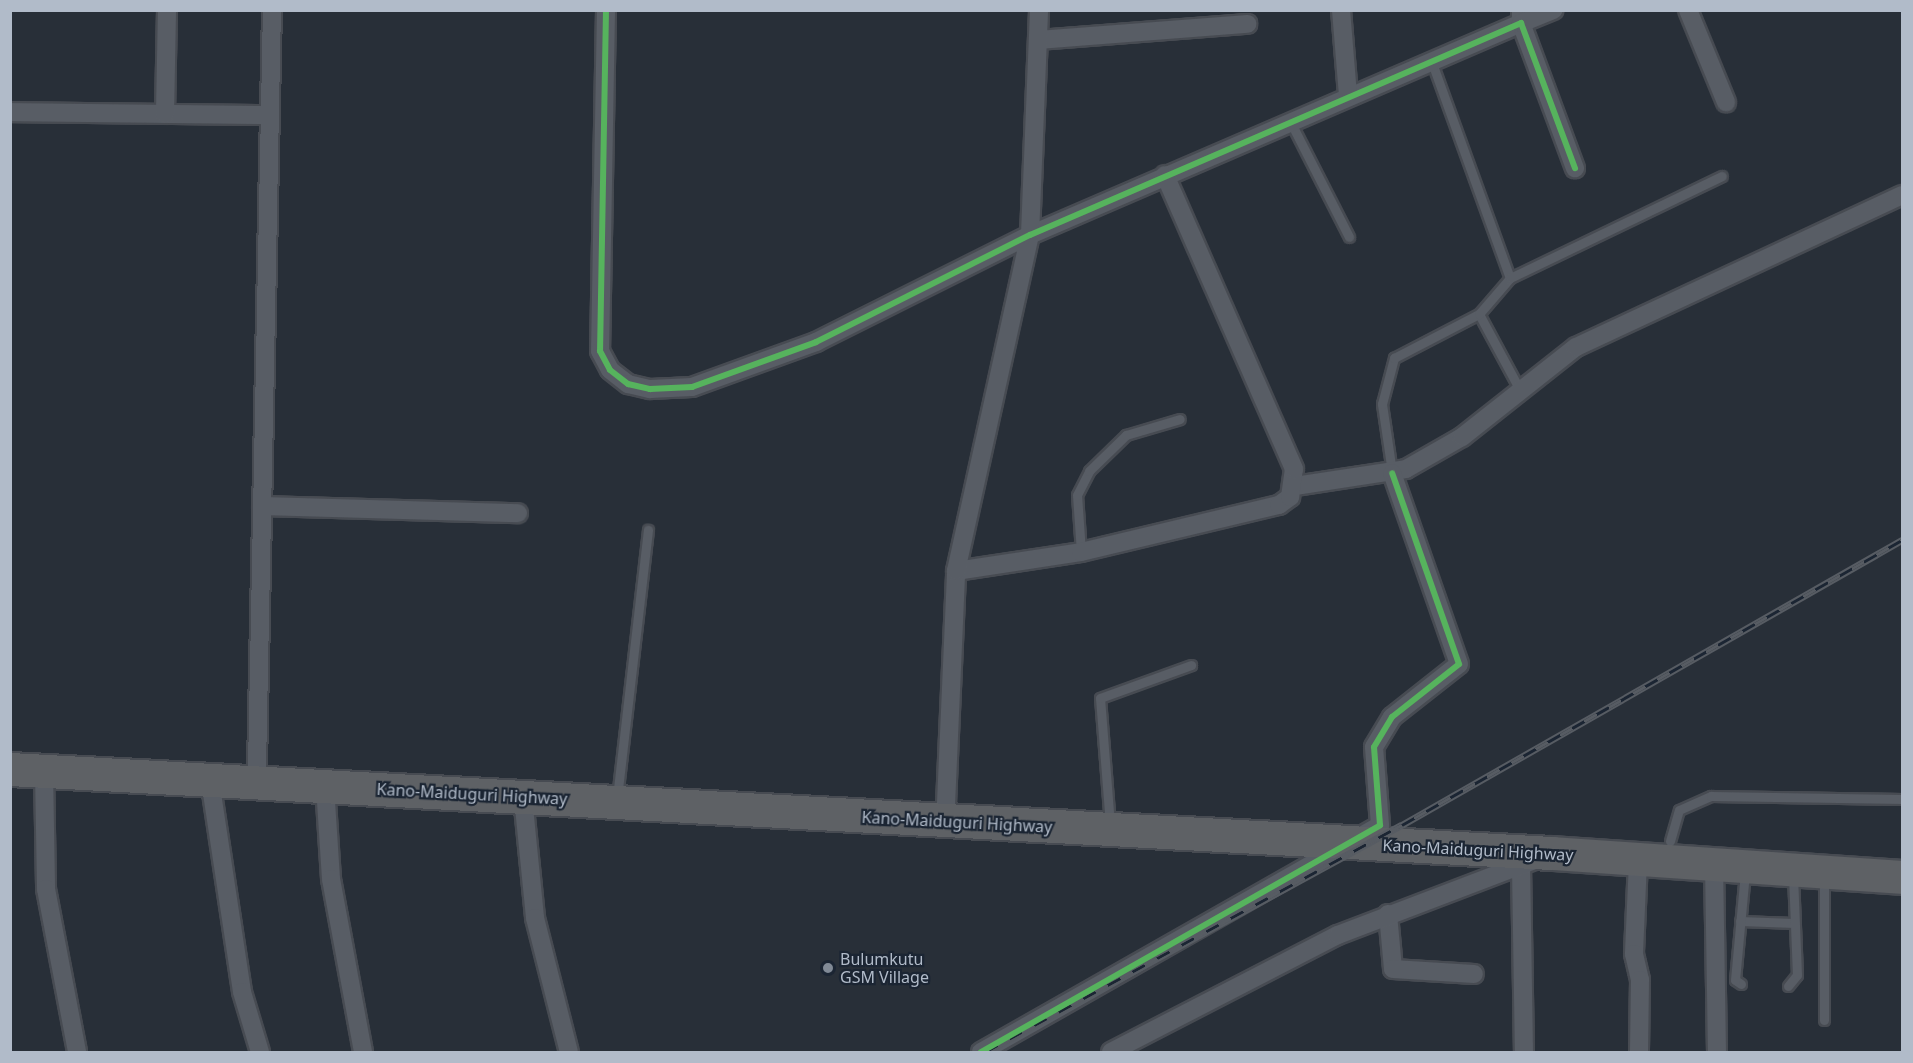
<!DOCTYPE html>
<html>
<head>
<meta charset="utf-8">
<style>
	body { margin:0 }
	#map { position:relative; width:1913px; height:1063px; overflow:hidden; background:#282f38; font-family:"Noto Sans",sans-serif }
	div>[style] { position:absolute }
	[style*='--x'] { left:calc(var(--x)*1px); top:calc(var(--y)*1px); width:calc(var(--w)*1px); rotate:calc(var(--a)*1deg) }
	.roads { filter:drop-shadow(2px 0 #474b52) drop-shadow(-2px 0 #474b52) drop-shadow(0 2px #474b52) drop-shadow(0 -2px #474b52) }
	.lane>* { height:9px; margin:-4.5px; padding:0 4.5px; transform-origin:4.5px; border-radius:4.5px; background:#585d65 }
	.street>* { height:18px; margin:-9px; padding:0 9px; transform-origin:9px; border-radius:9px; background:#585d65 }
	.highway>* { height:33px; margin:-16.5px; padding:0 16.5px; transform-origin:16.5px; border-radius:16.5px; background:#5e6165 }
	.rail>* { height:7px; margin-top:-3.5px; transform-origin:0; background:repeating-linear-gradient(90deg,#1b2533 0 14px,#575c63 0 28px); box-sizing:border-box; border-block:2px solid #575c63 }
	.cycleway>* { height:6px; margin:-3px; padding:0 3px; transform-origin:3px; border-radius:3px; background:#56b35d }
	.dots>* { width:16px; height:16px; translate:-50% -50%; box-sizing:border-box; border:3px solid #1b2533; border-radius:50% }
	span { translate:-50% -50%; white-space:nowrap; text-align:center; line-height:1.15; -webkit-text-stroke:4.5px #1b2533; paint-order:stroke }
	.street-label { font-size:16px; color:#b1bbc9 }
	.poi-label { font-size:16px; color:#b1bbc9 }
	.left { translate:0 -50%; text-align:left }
	.frame { position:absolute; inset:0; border:12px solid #b1bbc9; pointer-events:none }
</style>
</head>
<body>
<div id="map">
	<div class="roads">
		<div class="lane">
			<i style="--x:1431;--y:60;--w:232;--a:70.1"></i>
			<i style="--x:1290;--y:121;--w:130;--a:63"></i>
			<i style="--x:1479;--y:314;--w:89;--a:61.7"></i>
			<i style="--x:1392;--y:472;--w:69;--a:-98.4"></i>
			<i style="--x:1382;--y:404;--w:48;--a:-75.4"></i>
			<i style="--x:1394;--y:358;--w:96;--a:-27.4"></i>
			<i style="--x:1479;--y:314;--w:48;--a:-49.3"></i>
			<i style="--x:1510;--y:278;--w:235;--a:-25.7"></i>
			<i style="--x:1081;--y:552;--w:57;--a:-94"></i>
			<i style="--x:1077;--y:495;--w:27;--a:-63"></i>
			<i style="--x:1089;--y:471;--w:52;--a:-44.2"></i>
			<i style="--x:1126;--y:435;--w:56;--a:-16.5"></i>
			<i style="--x:618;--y:789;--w:261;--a:-83.4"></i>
			<i style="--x:1109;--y:812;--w:114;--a:-94.5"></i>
			<i style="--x:1100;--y:698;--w:97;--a:-19.9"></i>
			<i style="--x:1670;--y:841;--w:32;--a:-74"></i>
			<i style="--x:1679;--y:810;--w:35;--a:-24"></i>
			<i style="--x:1711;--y:796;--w:191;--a:0.9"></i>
			<i style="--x:1740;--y:921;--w:54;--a:2.1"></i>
			<i style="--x:1741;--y:984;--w:7;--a:-146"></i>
			<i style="--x:1735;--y:980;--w:108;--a:-84.7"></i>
			<i style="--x:1788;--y:986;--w:14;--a:-51"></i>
			<i style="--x:1797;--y:975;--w:100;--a:-92.3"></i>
			<i style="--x:1824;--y:1020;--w:144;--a:-90"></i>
		</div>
		<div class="street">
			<i style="--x:606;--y:10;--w:341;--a:91"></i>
			<i style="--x:600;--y:351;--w:21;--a:62"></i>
			<i style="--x:610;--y:370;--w:23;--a:38"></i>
			<i style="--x:628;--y:384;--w:23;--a:13"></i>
			<i style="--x:650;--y:389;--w:42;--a:-2.7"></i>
			<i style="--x:692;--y:387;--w:132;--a:-19.9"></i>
			<i style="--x:816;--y:342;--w:239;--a:-26.6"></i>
			<i style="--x:1030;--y:235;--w:535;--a:-23.35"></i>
			<i style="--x:1521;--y:23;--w:155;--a:69.6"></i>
			<i style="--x:1341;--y:10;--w:85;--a:85.3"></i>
			<i style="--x:1521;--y:10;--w:13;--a:90"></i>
			<i style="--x:1521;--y:23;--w:35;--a:-22"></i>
			<i style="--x:1688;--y:10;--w:100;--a:67.6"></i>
			<i style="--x:1038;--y:40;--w:210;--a:-4.4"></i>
			<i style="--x:10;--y:112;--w:260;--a:0.7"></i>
			<i style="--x:165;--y:114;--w:104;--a:-88.9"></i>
			<i style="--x:1295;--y:486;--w:112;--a:-8.7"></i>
			<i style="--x:1406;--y:469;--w:64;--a:-29.7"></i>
			<i style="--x:1462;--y:437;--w:145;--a:-38.3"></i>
			<i style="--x:1576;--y:347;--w:360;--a:-25"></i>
			<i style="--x:262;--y:506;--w:256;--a:1.6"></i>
			<i style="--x:956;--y:571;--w:126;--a:-8.6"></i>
			<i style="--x:1081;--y:552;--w:204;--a:-13.4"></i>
			<i style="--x:1279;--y:505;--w:14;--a:-36"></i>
			<i style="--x:1290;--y:497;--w:28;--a:-82"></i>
			<i style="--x:1294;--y:469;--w:321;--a:-113.7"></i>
			<i style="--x:257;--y:768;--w:758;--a:-88.87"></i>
			<i style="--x:44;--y:771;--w:118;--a:89"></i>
			<i style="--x:46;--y:889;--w:166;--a:79.2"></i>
			<i style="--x:210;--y:780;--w:214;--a:81.4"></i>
			<i style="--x:242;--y:992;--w:63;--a:73.3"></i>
			<i style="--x:325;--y:786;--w:93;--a:86.3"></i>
			<i style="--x:331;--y:879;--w:176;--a:79.5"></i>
			<i style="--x:523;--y:797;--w:122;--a:84.3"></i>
			<i style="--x:535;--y:918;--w:138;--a:75.8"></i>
			<i style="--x:946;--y:804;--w:233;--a:-87.5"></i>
			<i style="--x:956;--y:571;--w:344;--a:-77.6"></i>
			<i style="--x:1030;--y:235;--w:225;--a:-87.7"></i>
			<i style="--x:1638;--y:861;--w:93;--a:92.5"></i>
			<i style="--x:1634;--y:954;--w:27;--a:77"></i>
			<i style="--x:1640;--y:980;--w:72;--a:90.8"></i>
			<i style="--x:1714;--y:863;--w:189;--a:89.1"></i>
			<i style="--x:1521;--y:865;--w:187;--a:89.1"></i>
			<i style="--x:1388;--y:914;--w:55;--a:84.8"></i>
			<i style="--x:1393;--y:969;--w:81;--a:3.5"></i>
			<i style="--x:981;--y:1052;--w:459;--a:-29.6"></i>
			<i style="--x:1380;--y:825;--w:78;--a:-94.4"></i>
			<i style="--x:1374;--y:747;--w:35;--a:-59"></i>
			<i style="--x:1392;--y:717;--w:85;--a:-38.3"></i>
			<i style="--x:1459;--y:664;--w:202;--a:-109.3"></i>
			<i style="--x:1111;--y:1052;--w:255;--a:-27.3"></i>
			<i style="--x:1338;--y:935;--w:213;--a:-20.9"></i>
		</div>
		<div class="highway">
			<i style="--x:10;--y:769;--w:1544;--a:3.12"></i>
			<i style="--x:1552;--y:853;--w:351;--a:3.9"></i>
		</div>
	</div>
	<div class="rail">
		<i style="--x:985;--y:1052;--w:475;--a:-28.6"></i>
		<i style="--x:1402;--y:825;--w:576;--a:-29.68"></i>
	</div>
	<div class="cycleway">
		<i style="--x:606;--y:10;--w:341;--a:91"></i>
		<i style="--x:600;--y:351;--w:21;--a:62"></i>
		<i style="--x:610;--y:370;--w:23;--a:38"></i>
		<i style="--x:628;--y:384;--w:23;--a:13"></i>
		<i style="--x:650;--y:389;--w:42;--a:-2.7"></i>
		<i style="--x:692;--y:387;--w:132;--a:-19.9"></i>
		<i style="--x:816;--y:342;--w:239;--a:-26.6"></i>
		<i style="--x:1030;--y:235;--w:535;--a:-23.35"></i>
		<i style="--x:1521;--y:23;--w:155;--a:69.6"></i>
		<i style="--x:981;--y:1052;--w:459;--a:-29.6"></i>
		<i style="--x:1380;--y:825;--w:78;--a:-94.4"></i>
		<i style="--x:1374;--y:747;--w:35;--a:-59"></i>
		<i style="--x:1392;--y:717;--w:85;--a:-38.3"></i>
		<i style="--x:1459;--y:664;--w:202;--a:-109.3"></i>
	</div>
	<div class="dots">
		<i style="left:828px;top:968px;background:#818a96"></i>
	</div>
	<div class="street-label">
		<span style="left:472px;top:794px;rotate:3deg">Kano-Maiduguri Highway</span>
		<span style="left:957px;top:822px;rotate:3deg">Kano-Maiduguri Highway</span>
		<span style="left:1478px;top:850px;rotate:3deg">Kano-Maiduguri Highway</span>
	</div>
	<div class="poi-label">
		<span class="left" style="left:840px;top:968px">Bulumkutu<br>GSM Village</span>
	</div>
	<div class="frame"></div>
</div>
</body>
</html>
